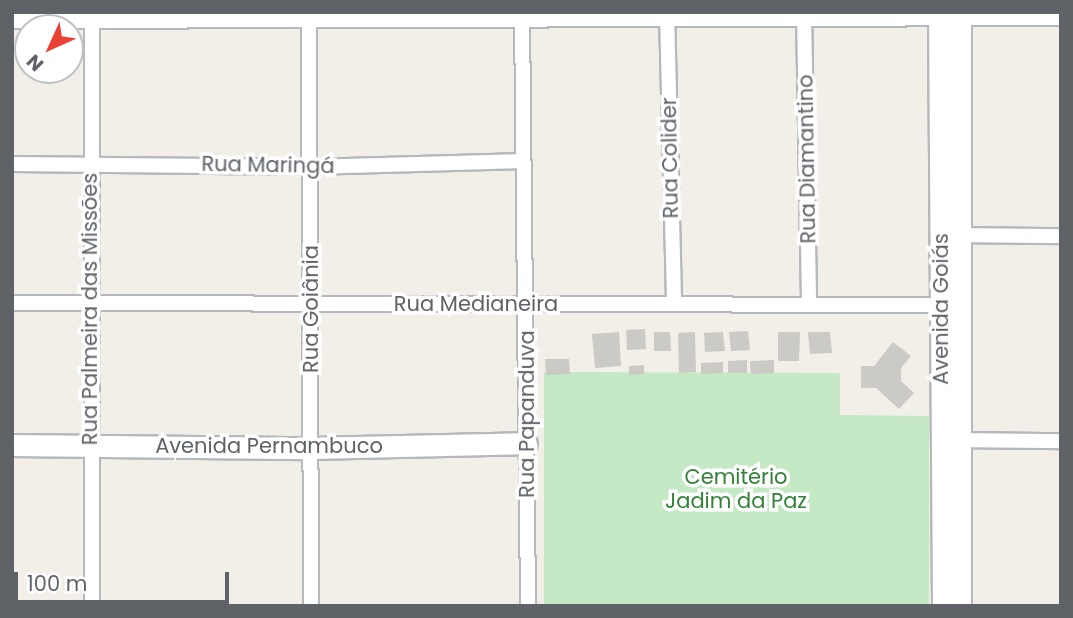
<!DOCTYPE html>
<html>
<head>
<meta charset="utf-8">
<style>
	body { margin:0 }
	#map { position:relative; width:1073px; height:618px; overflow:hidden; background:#f1efe8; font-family:Poppins,sans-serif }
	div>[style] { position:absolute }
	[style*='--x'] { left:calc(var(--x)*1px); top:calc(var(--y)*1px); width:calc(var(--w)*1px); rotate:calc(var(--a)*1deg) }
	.green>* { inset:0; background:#c5e8c5 }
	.building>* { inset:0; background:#cccac5 }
	.roads { filter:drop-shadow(2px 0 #b5b8bc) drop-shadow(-2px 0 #b5b8bc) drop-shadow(0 2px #b5b8bc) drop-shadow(0 -2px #b5b8bc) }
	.street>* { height:14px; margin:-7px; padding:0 7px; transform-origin:7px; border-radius:7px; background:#fff }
	.secondary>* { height:21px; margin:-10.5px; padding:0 10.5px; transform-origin:10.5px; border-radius:10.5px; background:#fff }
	span { translate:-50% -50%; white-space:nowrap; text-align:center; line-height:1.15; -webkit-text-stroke:7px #fff; paint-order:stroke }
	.street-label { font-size:21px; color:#5f6368 }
	.park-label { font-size:21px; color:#348238 }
	.frame { position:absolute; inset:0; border:14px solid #5f6368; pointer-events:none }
	.north { position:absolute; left:14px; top:14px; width:70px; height:70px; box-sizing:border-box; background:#fff; border:2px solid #bfc1c3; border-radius:50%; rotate:225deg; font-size:19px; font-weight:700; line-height:28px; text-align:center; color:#5f6368 }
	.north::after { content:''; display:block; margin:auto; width:24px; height:32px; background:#ea4335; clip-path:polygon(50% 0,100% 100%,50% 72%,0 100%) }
	.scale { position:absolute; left:14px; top:572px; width:215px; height:32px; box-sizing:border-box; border:4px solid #5f6368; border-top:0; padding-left:9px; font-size:21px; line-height:24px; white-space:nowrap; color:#5f6368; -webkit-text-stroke:5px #fff; paint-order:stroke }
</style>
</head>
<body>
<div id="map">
	<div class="green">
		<i style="clip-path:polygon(544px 372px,840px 373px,840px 415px,929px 416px,929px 606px,544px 606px)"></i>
	</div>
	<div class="building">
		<i style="clip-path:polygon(645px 329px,646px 349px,627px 350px,626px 330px)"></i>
		<i style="clip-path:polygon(748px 331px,750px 350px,731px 351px,729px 332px)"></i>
		<i style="clip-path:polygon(619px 332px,621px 366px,595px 368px,592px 334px)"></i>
		<i style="clip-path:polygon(654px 332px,670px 332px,671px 351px,654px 351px)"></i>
		<i style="clip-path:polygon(695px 332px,696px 372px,679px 373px,678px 333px)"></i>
		<i style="clip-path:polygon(723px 332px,725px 351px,705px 352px,704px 333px)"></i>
		<i style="clip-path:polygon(778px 332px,800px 332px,799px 361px,778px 361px)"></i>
		<i style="clip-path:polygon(808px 332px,830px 332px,832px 353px,810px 354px)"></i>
		<i style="clip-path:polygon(893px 342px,911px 356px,901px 368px,901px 381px,914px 393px,899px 409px,876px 388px,861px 388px,861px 366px,874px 366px)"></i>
		<i style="clip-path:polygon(545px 359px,569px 359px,570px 374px,546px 375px)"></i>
		<i style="clip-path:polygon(747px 360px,747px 373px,728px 373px,728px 361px)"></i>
		<i style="clip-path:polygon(774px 360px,774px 373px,751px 374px,750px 361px)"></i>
		<i style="clip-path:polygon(723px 362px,723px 373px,701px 374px,701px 363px)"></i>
		<i style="clip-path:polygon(644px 365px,644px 374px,629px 375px,629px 366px)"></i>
	</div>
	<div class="roads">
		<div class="street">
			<i style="--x:309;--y:12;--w:594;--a:89.81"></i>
			<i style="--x:522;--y:12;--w:594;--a:89.42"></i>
			<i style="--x:667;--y:12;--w:292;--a:88.6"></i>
			<i style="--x:804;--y:12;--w:293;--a:89"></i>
			<i style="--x:12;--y:164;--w:298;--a:0.6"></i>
			<i style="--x:310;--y:167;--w:213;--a:-1.6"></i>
			<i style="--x:960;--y:235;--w:101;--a:0.6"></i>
			<i style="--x:12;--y:303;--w:929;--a:0.12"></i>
			<i style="--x:960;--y:440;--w:101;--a:0.6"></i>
			<i style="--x:92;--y:606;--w:594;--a:-90"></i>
		</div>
		<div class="secondary">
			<i style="--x:939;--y:12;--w:594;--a:89.61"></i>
			<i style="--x:960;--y:12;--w:594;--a:90"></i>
			<i style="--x:12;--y:17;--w:1049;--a:-0.16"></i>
			<i style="--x:12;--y:445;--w:299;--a:0.6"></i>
			<i style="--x:311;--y:448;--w:215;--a:-1.3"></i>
		</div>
	</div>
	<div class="street-label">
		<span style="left:670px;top:158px;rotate:-91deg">Rua Colider</span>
		<span style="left:807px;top:159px;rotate:-91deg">Rua Diamantino</span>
		<span style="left:268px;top:165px;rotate:1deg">Rua Maringá</span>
		<span style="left:476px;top:304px">Rua Medianeira</span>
		<span style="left:90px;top:309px;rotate:-90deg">Rua Palmeira das Missões</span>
		<span style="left:311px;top:309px;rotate:-90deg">Rua Goiânia</span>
		<span style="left:941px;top:309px;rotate:-90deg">Avenida Goiás</span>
		<span style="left:527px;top:414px;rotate:-90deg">Rua Papanduva</span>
		<span style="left:269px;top:446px">Avenida Pernambuco</span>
	</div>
	<div class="park-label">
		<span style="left:736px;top:489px">Cemitério<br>Jadim da Paz</span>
	</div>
	<div class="frame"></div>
	<div class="north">N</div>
	<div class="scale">100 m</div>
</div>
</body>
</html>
